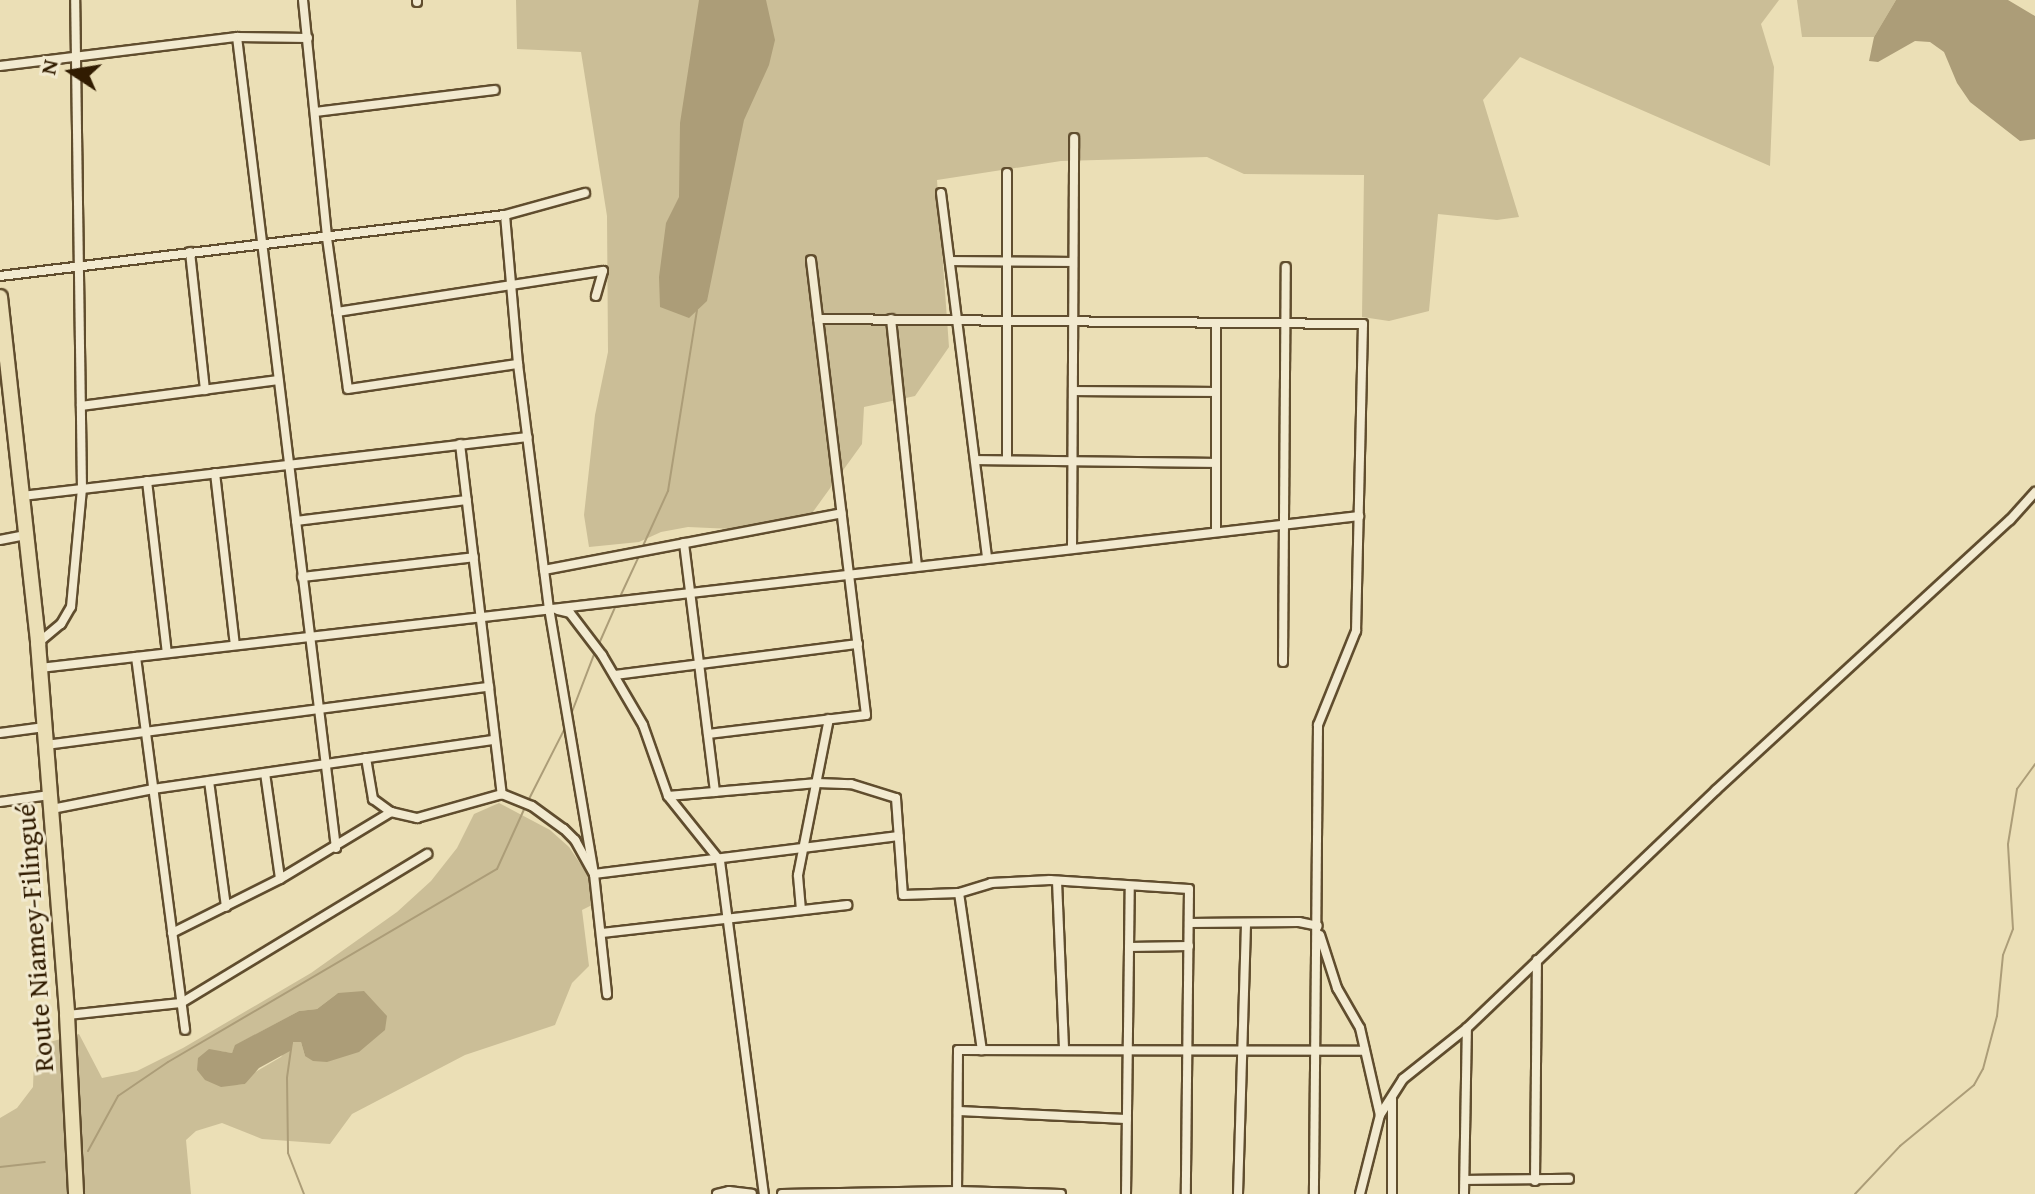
<!DOCTYPE html>
<html>
<head>
<meta charset="utf-8">
<style>
	body { margin:0 }
	#map { position:relative; width:2035px; height:1194px; overflow:hidden; background:#ebdfb6; font-family:"Gentium Book Plus",serif }
	div>[style] { position:absolute }
	[style*='--x'] { left:calc(var(--x)*1px); top:calc(var(--y)*1px); width:calc(var(--w)*1px); rotate:calc(var(--a)*1deg) }
	.green>* { inset:0; background:#cbbe97 }
	.water>* { inset:0; background:#ac9d78 }
	.stream>* { height:2px; margin:-1px; padding:0 1px; transform-origin:1px; border-radius:1px; background:#ac9d78 }
	.roads { filter:drop-shadow(2px 0 #604d2e) drop-shadow(-2px 0 #604d2e) drop-shadow(0 2px #604d2e) drop-shadow(0 -2px #604d2e) }
	.minor>* { height:8px; margin:-4px; padding:0 4px; transform-origin:4px; border-radius:4px; background:#f2ead0 }
	.primary>* { height:14px; margin:-7px; padding:0 7px; transform-origin:7px; border-radius:7px; background:#ebdfb6 }
	span { translate:-50% -50%; white-space:nowrap; text-align:center; line-height:1.15; -webkit-text-stroke:6px #f2ead0; paint-order:stroke }
	.street-label { font-size:28px; color:#311c01 }
	.north { position:absolute; left:32px; top:32px; width:80px; height:80px; -webkit-text-stroke:6px #f2ead0; paint-order:stroke; rotate:282deg; font-size:22px; font-weight:700; line-height:32px; text-align:center; color:#311c01 }
	.north::after { content:''; display:block; margin:auto; width:28px; height:36px; background:#311c01; clip-path:polygon(50% 0,100% 100%,50% 72%,0 100%) }
</style>
</head>
<body>
<div id="map">
	<div class="green">
		<i style="clip-path:polygon(516px 0,1779px 0,1761px 24px,1774px 67px,1770px 166px,1520px 57px,1483px 100px,1519px 217px,1497px 220px,1438px 214px,1429px 311px,1389px 321px,1362px 317px,1364px 175px,1244px 174px,1207px 157px,1061px 161px,937px 180px,949px 347px,915px 396px,864px 407px,862px 444px,810px 516px,732px 529px,688px 527px,661px 532px,639px 542px,589px 547px,584px 515px,595px 415px,608px 352px,607px 216px,581px 52px,517px 49px)"></i>
		<i style="clip-path:polygon(1797px 0,1896px 0,1874px 37px,1802px 37px)"></i>
		<i style="clip-path:polygon(evenodd,499px 803px,550px 830px,569px 847px,590px 878px,600px 901px,582px 910px,589px 966px,572px 983px,555px 1025px,465px 1055px,352px 1114px,330px 1144px,262px 1139px,222px 1123px,196px 1131px,186px 1140px,191px 1194px,0 1194px,0 1118px,17px 1108px,33px 1087px,34px 1060px,46px 1043px,79px 1034px,102px 1078px,137px 1071px,183px 1048px,311px 973px,397px 912px,431px 881px,457px 848px,474px 814px,499px 803px,338px 993px,305px 1056px,301px 1042px,292px 1042px,281px 1057px,250px 1075px,245px 1084px,235px 1085px,219px 1051px,232px 1053px,236px 1045px,299px 1011px,317px 1009px,338px 993px)"></i>
	</div>
	<div class="water">
		<i style="clip-path:polygon(699px 0,766px 0,775px 40px,769px 65px,744px 120px,707px 301px,689px 318px,660px 307px,659px 277px,666px 223px,679px 197px,680px 123px)"></i>
		<i style="clip-path:polygon(1896px 0,2008px 0,2035px 16px,2035px 139px,2020px 141px,1970px 102px,1957px 83px,1944px 52px,1930px 42px,1915px 41px,1878px 62px,1869px 61px,1874px 37px)"></i>
		<i style="clip-path:polygon(364px 991px,387px 1016px,385px 1030px,359px 1052px,327px 1062px,313px 1061px,305px 1056px,301px 1042px,293px 1042px,290px 1051px,259px 1068px,245px 1084px,221px 1087px,205px 1080px,197px 1070px,198px 1058px,209px 1049px,232px 1053px,235px 1045px,299px 1011px,317px 1009px,338px 993px)"></i>
	</div>
	<div class="stream">
		<i style="--x:642;--y:548;--w:63;--a:-65.5"></i>
		<i style="--x:668;--y:491;--w:183;--a:-80.9"></i>
		<i style="--x:619;--y:599;--w:50;--a:-65"></i>
		<i style="--x:598;--y:646;--w:45;--a:-66.3"></i>
		<i style="--x:570;--y:717;--w:70;--a:-69"></i>
		<i style="--x:529;--y:799;--w:82;--a:-63.1"></i>
		<i style="--x:292;--y:1042;--w:36;--a:98"></i>
		<i style="--x:287;--y:1078;--w:75;--a:89.2"></i>
		<i style="--x:288;--y:1153;--w:44;--a:68.7"></i>
		<i style="--x:88;--y:1151;--w:63;--a:-61.4"></i>
		<i style="--x:118;--y:1096;--w:60;--a:-34.2"></i>
		<i style="--x:168;--y:1062;--w:381;--a:-30.4"></i>
		<i style="--x:497;--y:869;--w:70;--a:-65.6"></i>
		<i style="--x:0;--y:1167;--w:45;--a:-6.3"></i>
		<i style="--x:1855;--y:1194;--w:66;--a:-46.8"></i>
		<i style="--x:1900;--y:1146;--w:96;--a:-39.5"></i>
		<i style="--x:1974;--y:1085;--w:18;--a:-61"></i>
		<i style="--x:1983;--y:1069;--w:55;--a:-75.2"></i>
		<i style="--x:1997;--y:1016;--w:61;--a:-84.4"></i>
		<i style="--x:2003;--y:955;--w:28;--a:-69"></i>
		<i style="--x:2013;--y:929;--w:85;--a:-93.4"></i>
		<i style="--x:2008;--y:844;--w:56;--a:-80.7"></i>
		<i style="--x:2017;--y:789;--w:31;--a:-54"></i>
	</div>
	<div class="roads">
		<div class="minor">
			<i style="--x:303;--y:0;--w:239;--a:84.2"></i>
			<i style="--x:327;--y:238;--w:152;--a:82.1"></i>
			<i style="--x:348;--y:389;--w:172;--a:-8.4"></i>
			<i style="--x:417;--y:0;--w:2;--a:90"></i>
			<i style="--x:237;--y:37;--w:817;--a:83.04"></i>
			<i style="--x:0;--y:66;--w:239;--a:-7"></i>
			<i style="--x:237;--y:37;--w:71;--a:0.8"></i>
			<i style="--x:315;--y:112;--w:181;--a:-7"></i>
			<i style="--x:1007;--y:173;--w:287;--a:90"></i>
			<i style="--x:941;--y:193;--w:368;--a:82.8"></i>
			<i style="--x:505;--y:215;--w:150;--a:85"></i>
			<i style="--x:518;--y:364;--w:246;--a:82.8"></i>
			<i style="--x:549;--y:608;--w:270;--a:80.4"></i>
			<i style="--x:594;--y:874;--w:121;--a:83.8"></i>
			<i style="--x:190;--y:252;--w:139;--a:83.8"></i>
			<i style="--x:950;--y:261;--w:123;--a:0.5"></i>
			<i style="--x:0;--y:276;--w:509;--a:-6.89"></i>
			<i style="--x:505;--y:215;--w:83;--a:-15.4"></i>
			<i style="--x:337;--y:312;--w:269;--a:-8.8"></i>
			<i style="--x:603;--y:271;--w:26;--a:106"></i>
			<i style="--x:818;--y:319;--w:545;--a:0.53"></i>
			<i style="--x:1363;--y:324;--w:307;--a:91.3"></i>
			<i style="--x:1356;--y:631;--w:101;--a:112"></i>
			<i style="--x:1318;--y:725;--w:469;--a:90.5"></i>
			<i style="--x:891;--y:319;--w:248;--a:84"></i>
			<i style="--x:1216;--y:323;--w:209;--a:90"></i>
			<i style="--x:1073;--y:391;--w:143;--a:0.4"></i>
			<i style="--x:81;--y:406;--w:199;--a:-7.5"></i>
			<i style="--x:460;--y:444;--w:353;--a:83.2"></i>
			<i style="--x:975;--y:460;--w:241;--a:0.7"></i>
			<i style="--x:215;--y:473;--w:173;--a:83.4"></i>
			<i style="--x:147;--y:481;--w:173;--a:83.4"></i>
			<i style="--x:22;--y:496;--w:509;--a:-6.65"></i>
			<i style="--x:296;--y:521;--w:172;--a:-7"></i>
			<i style="--x:0;--y:540;--w:26;--a:-11"></i>
			<i style="--x:684;--y:543;--w:251;--a:82.9"></i>
			<i style="--x:1072;--y:549;--w:411;--a:-89.7"></i>
			<i style="--x:544;--y:570;--w:303;--a:-10.8"></i>
			<i style="--x:302;--y:577;--w:173;--a:-6.6"></i>
			<i style="--x:558;--y:610;--w:12;--a:14"></i>
			<i style="--x:570;--y:613;--w:53;--a:52.7"></i>
			<i style="--x:602;--y:655;--w:81;--a:59.6"></i>
			<i style="--x:643;--y:725;--w:75;--a:70.6"></i>
			<i style="--x:668;--y:796;--w:83;--a:51.3"></i>
			<i style="--x:720;--y:861;--w:336;--a:82.5"></i>
			<i style="--x:38;--y:643;--w:30;--a:-40"></i>
			<i style="--x:61;--y:624;--w:20;--a:-60"></i>
			<i style="--x:71;--y:607;--w:119;--a:-84.7"></i>
			<i style="--x:82;--y:489;--w:489;--a:-90.8"></i>
			<i style="--x:136;--y:657;--w:376;--a:82.5"></i>
			<i style="--x:1283;--y:662;--w:395;--a:-89.6"></i>
			<i style="--x:40;--y:668;--w:1328;--a:-6.57"></i>
			<i style="--x:615;--y:675;--w:245;--a:-7.3"></i>
			<i style="--x:0;--y:733;--w:45;--a:-7.6"></i>
			<i style="--x:708;--y:734;--w:159;--a:-6.9"></i>
			<i style="--x:866;--y:715;--w:458;--a:-96.9"></i>
			<i style="--x:46;--y:745;--w:447;--a:-7.5"></i>
			<i style="--x:366;--y:758;--w:42;--a:80.3"></i>
			<i style="--x:373;--y:799;--w:22;--a:36"></i>
			<i style="--x:265;--y:773;--w:107;--a:81.9"></i>
			<i style="--x:209;--y:781;--w:127;--a:82.3"></i>
			<i style="--x:668;--y:796;--w:150;--a:-5"></i>
			<i style="--x:817;--y:783;--w:34;--a:2"></i>
			<i style="--x:851;--y:784;--w:47;--a:17.3"></i>
			<i style="--x:896;--y:798;--w:97;--a:85.9"></i>
			<i style="--x:903;--y:895;--w:56;--a:-2"></i>
			<i style="--x:959;--y:893;--w:34;--a:-17"></i>
			<i style="--x:991;--y:883;--w:59;--a:-2.9"></i>
			<i style="--x:1050;--y:880;--w:139;--a:3.7"></i>
			<i style="--x:1189;--y:889;--w:305;--a:90.6"></i>
			<i style="--x:0;--y:802;--w:50;--a:-8"></i>
			<i style="--x:52;--y:809;--w:103;--a:-11.2"></i>
			<i style="--x:153;--y:789;--w:345;--a:-8.2"></i>
			<i style="--x:1057;--y:881;--w:169;--a:87.6"></i>
			<i style="--x:959;--y:893;--w:159;--a:81.7"></i>
			<i style="--x:801;--y:910;--w:35;--a:-95"></i>
			<i style="--x:798;--y:875;--w:159;--a:-78.8"></i>
			<i style="--x:1189;--y:923;--w:110;--a:-0.5"></i>
			<i style="--x:1299;--y:922;--w:19;--a:12"></i>
			<i style="--x:172;--y:933;--w:121;--a:-26.6"></i>
			<i style="--x:280;--y:879;--w:130;--a:-31.1"></i>
			<i style="--x:391;--y:812;--w:27;--a:13"></i>
			<i style="--x:417;--y:818;--w:88;--a:-15.8"></i>
			<i style="--x:502;--y:794;--w:32;--a:22"></i>
			<i style="--x:532;--y:806;--w:39;--a:36"></i>
			<i style="--x:564;--y:829;--w:16;--a:45"></i>
			<i style="--x:575;--y:840;--w:39;--a:61"></i>
			<i style="--x:594;--y:874;--w:307;--a:-7.1"></i>
			<i style="--x:602;--y:933;--w:247;--a:-6.5"></i>
			<i style="--x:1320;--y:935;--w:56;--a:72.2"></i>
			<i style="--x:1337;--y:988;--w:46;--a:60.1"></i>
			<i style="--x:1360;--y:1028;--w:89;--a:77.1"></i>
			<i style="--x:1129;--y:947;--w:60;--a:-1"></i>
			<i style="--x:67;--y:1015;--w:115;--a:-6"></i>
			<i style="--x:181;--y:1003;--w:288;--a:-31.2"></i>
			<i style="--x:1392;--y:1099;--w:95;--a:90"></i>
			<i style="--x:958;--y:1111;--w:169;--a:2.7"></i>
			<i style="--x:1465;--y:1180;--w:104;--a:-0.6"></i>
			<i style="--x:1535;--y:1181;--w:221;--a:-89.5"></i>
			<i style="--x:717;--y:1194;--w:12;--a:-14"></i>
			<i style="--x:729;--y:1191;--w:23;--a:7"></i>
			<i style="--x:782;--y:1194;--w:175;--a:-1"></i>
			<i style="--x:957;--y:1191;--w:104;--a:1.7"></i>
			<i style="--x:957;--y:1194;--w:144;--a:-89.6"></i>
			<i style="--x:958;--y:1050;--w:407;--a:0.1"></i>
			<i style="--x:1126;--y:1194;--w:308;--a:-89.3"></i>
			<i style="--x:1238;--y:1194;--w:271;--a:-88.3"></i>
			<i style="--x:1360;--y:1194;--w:81;--a:-75.8"></i>
			<i style="--x:1380;--y:1115;--w:43;--a:-57.4"></i>
			<i style="--x:1403;--y:1079;--w:82;--a:-38.6"></i>
			<i style="--x:1467;--y:1028;--w:344;--a:-43.7"></i>
			<i style="--x:1716;--y:790;--w:399;--a:-42.6"></i>
			<i style="--x:2010;--y:520;--w:38;--a:-48"></i>
			<i style="--x:1464;--y:1194;--w:166;--a:-89"></i>
		</div>
		<div class="primary">
			<i style="--x:0;--y:297;--w:348;--a:83.7"></i>
			<i style="--x:38;--y:643;--w:373;--a:85.5"></i>
			<i style="--x:67;--y:1015;--w:179;--a:87.1"></i>
		</div>
	</div>
	<div class="street-label">
		<span style="left:34px;top:938px;rotate:-94deg">Route Niamey-Filingué</span>
	</div>
	<div class="north">N</div>
</div>
</body>
</html>
